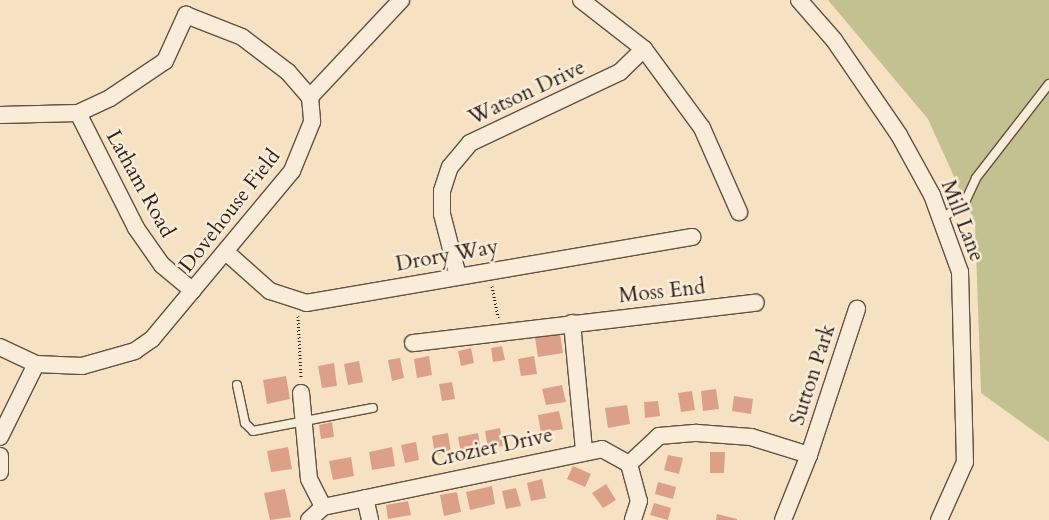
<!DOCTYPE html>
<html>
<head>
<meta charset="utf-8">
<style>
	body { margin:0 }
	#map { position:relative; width:1049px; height:520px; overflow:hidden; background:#f6e2c3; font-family:Cardo,serif }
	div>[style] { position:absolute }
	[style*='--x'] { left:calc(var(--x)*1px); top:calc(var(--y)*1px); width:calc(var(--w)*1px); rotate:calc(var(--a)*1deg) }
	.green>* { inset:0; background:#c3c18f }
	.building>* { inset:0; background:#dca089 }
	.path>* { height:3px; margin-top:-1.5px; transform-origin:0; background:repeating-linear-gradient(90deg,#30211a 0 1px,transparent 0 3.5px) }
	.roads { filter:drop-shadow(1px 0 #625144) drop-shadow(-1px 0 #625144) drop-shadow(0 1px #625144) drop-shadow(0 -1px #625144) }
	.lane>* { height:8px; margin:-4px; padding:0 4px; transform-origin:4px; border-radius:4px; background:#f9ecd8 }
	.street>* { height:16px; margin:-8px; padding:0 8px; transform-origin:8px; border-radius:8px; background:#f9ecd8 }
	span { translate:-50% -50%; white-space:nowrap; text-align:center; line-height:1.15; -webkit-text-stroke:5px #f9ecd8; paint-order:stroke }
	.street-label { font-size:21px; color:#30211a }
</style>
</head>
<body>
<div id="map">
	<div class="green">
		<i style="clip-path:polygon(828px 0,1049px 0,1049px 442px,981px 393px,975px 223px,928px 119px)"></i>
	</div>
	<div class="building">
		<i style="clip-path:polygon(560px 334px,563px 353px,538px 357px,535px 338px)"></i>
		<i style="clip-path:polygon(502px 346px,505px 360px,493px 362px,491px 348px)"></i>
		<i style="clip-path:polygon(471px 348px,474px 363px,461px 366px,458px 351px)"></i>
		<i style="clip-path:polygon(429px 356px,432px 375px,417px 378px,414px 359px)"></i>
		<i style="clip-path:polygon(534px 356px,537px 374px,521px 376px,518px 359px)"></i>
		<i style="clip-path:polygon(400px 358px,404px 378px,392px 381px,388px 360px)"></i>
		<i style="clip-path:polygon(359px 361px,363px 382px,348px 385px,344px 364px)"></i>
		<i style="clip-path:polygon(334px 363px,337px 386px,322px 388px,318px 366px)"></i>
		<i style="clip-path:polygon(286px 376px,290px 399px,267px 404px,263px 380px)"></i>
		<i style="clip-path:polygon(452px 382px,455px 399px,442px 401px,439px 384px)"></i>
		<i style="clip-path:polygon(562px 385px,566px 402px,546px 405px,542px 389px)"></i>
		<i style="clip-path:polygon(716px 389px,719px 409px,703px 411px,701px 391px)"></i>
		<i style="clip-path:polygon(692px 391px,695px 410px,681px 412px,678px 393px)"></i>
		<i style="clip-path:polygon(734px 396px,753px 399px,751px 414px,732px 411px)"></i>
		<i style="clip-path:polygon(658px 401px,660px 416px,645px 418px,644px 402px)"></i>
		<i style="clip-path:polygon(627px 405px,630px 424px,608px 428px,605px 408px)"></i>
		<i style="clip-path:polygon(559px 411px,563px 429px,541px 433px,538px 415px)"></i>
		<i style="clip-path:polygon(332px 422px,334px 437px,321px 439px,319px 425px)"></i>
		<i style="clip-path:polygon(500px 428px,503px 446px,488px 448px,485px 431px)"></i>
		<i style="clip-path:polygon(448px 433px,451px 452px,435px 455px,432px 436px)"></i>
		<i style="clip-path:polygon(478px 433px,481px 451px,461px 454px,458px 437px)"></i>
		<i style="clip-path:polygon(416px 442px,419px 460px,405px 463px,401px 445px)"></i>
		<i style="clip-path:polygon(288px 447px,292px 469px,271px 472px,267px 451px)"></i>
		<i style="clip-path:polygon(392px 447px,395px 466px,372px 470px,369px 452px)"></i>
		<i style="clip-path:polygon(710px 452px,725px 452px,724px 473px,710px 473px)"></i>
		<i style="clip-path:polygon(668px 455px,683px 458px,679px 474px,664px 470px)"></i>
		<i style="clip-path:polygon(351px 457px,354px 476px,333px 480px,329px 461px)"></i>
		<i style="clip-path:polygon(573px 466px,591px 474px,585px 487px,567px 479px)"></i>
		<i style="clip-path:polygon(542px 479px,546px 498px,531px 501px,527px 483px)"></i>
		<i style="clip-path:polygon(658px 482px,676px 487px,673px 499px,655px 494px)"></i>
		<i style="clip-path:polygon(606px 484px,616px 500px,603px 508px,592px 493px)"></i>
		<i style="clip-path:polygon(492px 486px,495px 504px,470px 510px,466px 492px)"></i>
		<i style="clip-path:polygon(516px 488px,521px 506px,506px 509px,502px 491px)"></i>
		<i style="clip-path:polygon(285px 489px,291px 517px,270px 520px,264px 493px)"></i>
		<i style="clip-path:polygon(457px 492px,461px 512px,444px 516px,440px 495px)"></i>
		<i style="clip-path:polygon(408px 501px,411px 515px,388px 519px,386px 505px)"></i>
		<i style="clip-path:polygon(654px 503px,671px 508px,668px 520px,650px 515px)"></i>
		<i style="clip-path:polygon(717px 514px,737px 519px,737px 520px,716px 520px)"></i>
	</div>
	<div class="path">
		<i style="--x:492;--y:286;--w:32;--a:79"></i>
		<i style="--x:298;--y:316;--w:61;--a:87.2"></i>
	</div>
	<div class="roads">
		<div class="lane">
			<i style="--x:941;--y:219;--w:29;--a:-35"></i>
			<i style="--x:965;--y:202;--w:26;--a:-65"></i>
			<i style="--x:976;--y:178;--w:119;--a:-52.2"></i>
			<i style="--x:237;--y:385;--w:39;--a:78"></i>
			<i style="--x:245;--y:423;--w:11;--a:45"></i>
			<i style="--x:253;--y:431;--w:122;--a:-10.9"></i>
		</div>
		<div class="street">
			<i style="--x:581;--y:0;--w:80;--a:37.9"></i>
			<i style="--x:644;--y:49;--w:98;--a:53.7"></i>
			<i style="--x:702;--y:128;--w:92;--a:66.2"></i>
			<i style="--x:799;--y:0;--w:53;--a:48.8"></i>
			<i style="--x:834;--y:40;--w:115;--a:55.6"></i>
			<i style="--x:899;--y:135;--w:68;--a:61.2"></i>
			<i style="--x:932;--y:195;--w:82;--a:70"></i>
			<i style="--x:960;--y:272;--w:190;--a:88.5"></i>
			<i style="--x:965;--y:462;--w:64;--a:114.1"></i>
			<i style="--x:310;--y:97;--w:133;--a:-46.8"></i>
			<i style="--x:78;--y:113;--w:129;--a:63.2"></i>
			<i style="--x:136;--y:228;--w:45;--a:54.9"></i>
			<i style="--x:162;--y:265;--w:40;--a:40"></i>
			<i style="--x:0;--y:115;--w:78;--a:-1.5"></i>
			<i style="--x:78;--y:113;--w:35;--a:-25"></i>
			<i style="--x:110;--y:98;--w:66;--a:-33.9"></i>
			<i style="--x:165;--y:61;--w:51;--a:-65.5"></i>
			<i style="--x:186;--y:15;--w:60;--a:21.4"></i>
			<i style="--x:242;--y:37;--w:58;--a:37.3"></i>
			<i style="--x:288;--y:72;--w:33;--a:49"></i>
			<i style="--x:310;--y:97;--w:25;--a:85"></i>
			<i style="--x:312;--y:122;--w:53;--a:112.2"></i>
			<i style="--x:292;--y:171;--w:219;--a:129.8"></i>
			<i style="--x:152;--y:339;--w:21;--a:145"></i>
			<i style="--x:135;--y:351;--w:55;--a:164.2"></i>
			<i style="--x:82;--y:366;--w:46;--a:-177.5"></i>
			<i style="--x:36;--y:364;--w:40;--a:-155"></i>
			<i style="--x:226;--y:252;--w:59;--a:41.6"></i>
			<i style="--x:270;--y:291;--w:38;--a:18"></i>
			<i style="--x:306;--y:303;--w:392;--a:-9.7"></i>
			<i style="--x:458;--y:276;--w:64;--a:-104.5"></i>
			<i style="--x:442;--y:214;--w:23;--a:-90"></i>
			<i style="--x:442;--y:191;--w:25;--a:-72"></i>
			<i style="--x:450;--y:167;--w:31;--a:-50"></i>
			<i style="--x:470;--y:143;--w:166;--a:-25.3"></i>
			<i style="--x:620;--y:72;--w:33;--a:-44"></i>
			<i style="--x:572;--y:323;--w:128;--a:84.6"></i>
			<i style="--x:413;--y:343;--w:345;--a:-6.7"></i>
			<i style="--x:301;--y:393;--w:86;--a:84.7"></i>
			<i style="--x:309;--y:479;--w:31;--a:63"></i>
			<i style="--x:0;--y:437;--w:81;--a:-63.7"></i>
			<i style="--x:0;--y:456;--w:16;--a:90"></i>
			<i style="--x:629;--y:464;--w:41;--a:-43"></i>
			<i style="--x:659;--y:436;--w:38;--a:-5"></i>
			<i style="--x:697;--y:433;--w:54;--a:4.2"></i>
			<i style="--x:751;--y:437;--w:61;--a:17.2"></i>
			<i style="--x:809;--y:455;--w:154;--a:-71.8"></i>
			<i style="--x:365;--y:498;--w:23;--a:77"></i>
			<i style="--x:309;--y:520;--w:19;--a:-43"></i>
			<i style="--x:323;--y:507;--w:285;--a:-11.7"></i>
			<i style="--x:602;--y:449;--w:31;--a:29"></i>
			<i style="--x:629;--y:464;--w:38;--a:75"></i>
			<i style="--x:639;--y:501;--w:20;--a:108"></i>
			<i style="--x:783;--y:520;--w:70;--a:-68.2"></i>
		</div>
	</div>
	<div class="street-label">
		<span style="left:527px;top:93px;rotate:-25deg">Watson Drive</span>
		<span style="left:140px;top:184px;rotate:61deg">Latham Road</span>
		<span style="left:230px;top:211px;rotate:-52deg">Dovehouse Field</span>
		<span style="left:962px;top:221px;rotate:69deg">Mill Lane</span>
		<span style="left:447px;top:256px;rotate:-10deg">Drory Way</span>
		<span style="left:662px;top:292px;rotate:-6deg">Moss End</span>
		<span style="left:813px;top:375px;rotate:-72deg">Sutton Park</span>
		<span style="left:492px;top:448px;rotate:-12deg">Crozier Drive</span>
	</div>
</div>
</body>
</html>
